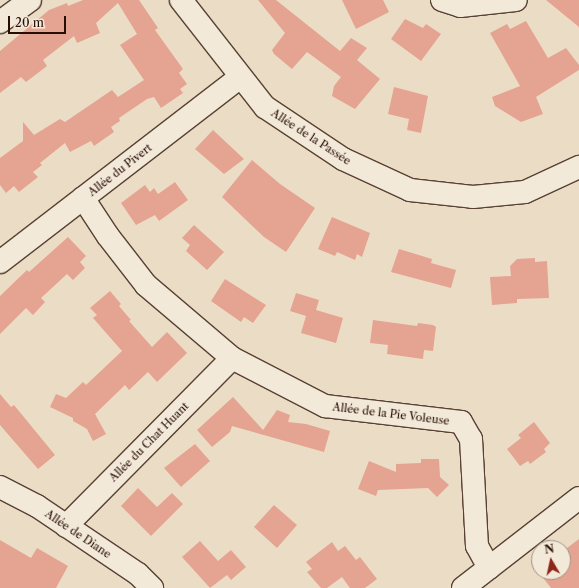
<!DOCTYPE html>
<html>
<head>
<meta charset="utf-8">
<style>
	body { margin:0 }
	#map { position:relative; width:579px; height:588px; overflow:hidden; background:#ebddc5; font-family:"Libre Caslon Text",serif }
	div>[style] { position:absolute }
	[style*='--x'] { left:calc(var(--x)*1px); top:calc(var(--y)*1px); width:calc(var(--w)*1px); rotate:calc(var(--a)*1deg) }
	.building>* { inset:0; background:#e5a391 }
	.roads { filter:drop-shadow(1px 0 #594134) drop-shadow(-1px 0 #594134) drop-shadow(0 1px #594134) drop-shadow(0 -1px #594134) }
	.minor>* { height:22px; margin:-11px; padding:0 11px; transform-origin:11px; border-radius:11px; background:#f2e9d9 }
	span { translate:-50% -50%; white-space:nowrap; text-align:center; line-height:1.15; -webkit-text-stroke:3.5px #f2e9d9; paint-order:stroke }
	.street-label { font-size:11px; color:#280d04 }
	.north { position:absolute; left:531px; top:540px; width:40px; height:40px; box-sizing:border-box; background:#f2e9d9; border:1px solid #a19184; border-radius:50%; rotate:351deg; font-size:11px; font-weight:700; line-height:16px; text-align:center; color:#280d04 }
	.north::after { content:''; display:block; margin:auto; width:14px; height:18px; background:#8f2418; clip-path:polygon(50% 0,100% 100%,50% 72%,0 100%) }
	.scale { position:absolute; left:8px; top:16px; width:58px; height:18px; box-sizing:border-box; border:2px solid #280d04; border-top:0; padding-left:5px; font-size:12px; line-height:14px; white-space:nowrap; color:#280d04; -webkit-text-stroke:3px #f2e9d9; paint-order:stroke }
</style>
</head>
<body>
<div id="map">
	<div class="building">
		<i style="clip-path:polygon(83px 0,139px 0,158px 28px,155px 30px,183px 69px,179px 73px,187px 84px,180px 89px,183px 93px,161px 108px,154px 97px,147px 99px,119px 118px,120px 121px,111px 127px,114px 132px,94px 146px,91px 141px,70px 152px,65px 143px,40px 163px,42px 165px,33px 172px,38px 177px,19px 192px,14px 186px,6px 193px,0 185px,0 158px,23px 141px,23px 122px,34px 135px,60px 119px,65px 122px,112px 90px,118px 97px,144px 80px,120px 45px,137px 34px,118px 3px,96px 23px,100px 33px,77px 43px,74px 36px,43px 60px,47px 66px,26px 82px,21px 77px,0 93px,0 51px,49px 10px,67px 3px,68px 6px)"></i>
		<i style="clip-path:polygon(258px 0,276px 0,340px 51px,351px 38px,367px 48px,357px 60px,380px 79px,355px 109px,332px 96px,334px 86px,341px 77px,307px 52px,292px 69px,274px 54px,272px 50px,285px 33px)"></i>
		<i style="clip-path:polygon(342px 0,383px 0,389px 12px,356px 29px)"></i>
		<i style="clip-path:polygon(546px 0,579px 0,579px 27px)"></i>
		<i style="clip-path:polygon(405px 19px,423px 28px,426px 24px,441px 34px,421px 61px,391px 39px)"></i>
		<i style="clip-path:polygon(526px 21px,548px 58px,566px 48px,579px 65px,579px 70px,536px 97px,543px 114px,521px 122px,495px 106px,492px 97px,520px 86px,490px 33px,507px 24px,510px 29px)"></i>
		<i style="clip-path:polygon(394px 87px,428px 96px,421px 133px,407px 130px,409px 119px,388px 114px)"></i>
		<i style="clip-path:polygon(213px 130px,244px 159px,224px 174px,195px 149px)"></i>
		<i style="clip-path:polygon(252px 160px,280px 184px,315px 208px,286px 252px,264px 237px,222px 197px)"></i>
		<i style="clip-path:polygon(175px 182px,188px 200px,159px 221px,155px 215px,136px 225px,121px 203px,145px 185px,150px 192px,154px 188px,158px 194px)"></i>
		<i style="clip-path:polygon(332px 217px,370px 233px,362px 257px,357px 254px,355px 260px,337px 252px,335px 256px,318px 249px)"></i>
		<i style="clip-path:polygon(194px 225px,224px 252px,207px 270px,186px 251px,190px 245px,182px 238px)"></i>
		<i style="clip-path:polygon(68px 237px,86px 256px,80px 262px,85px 268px,73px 280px,67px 274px,41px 298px,45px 302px,33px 315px,26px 308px,0 334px,0 296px,27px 270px,29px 272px)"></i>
		<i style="clip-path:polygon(399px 249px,432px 259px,431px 263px,456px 270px,451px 288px,391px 272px)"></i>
		<i style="clip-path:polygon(535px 258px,535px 262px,547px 261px,549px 298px,517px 299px,517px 303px,492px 305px,490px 277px,511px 276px,510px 266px,517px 259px)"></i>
		<i style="clip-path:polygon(225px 279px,266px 305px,253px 323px,244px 317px,241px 322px,211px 301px)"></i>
		<i style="clip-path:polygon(110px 291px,121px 304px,119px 306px,131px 320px,129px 321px,152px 347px,167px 332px,187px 353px,157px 382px,148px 372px,129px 390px,125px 385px,95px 414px,106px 434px,93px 441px,87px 429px,73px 421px,73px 418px,50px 407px,56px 394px,66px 398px,83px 382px,86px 385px,122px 351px,93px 318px,97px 315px,90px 308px)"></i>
		<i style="clip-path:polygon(296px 293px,319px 300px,316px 310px,343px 318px,336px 343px,301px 333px,306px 316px,290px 311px)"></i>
		<i style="clip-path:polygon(373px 320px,417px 326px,418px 323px,433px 325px,436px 327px,433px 351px,424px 350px,423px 359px,387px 354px,388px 345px,370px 343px)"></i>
		<i style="clip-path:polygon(0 394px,11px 407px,14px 405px,55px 455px,38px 469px,0 425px)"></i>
		<i style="clip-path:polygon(233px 397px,263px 430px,277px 410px,290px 415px,288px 422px,306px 424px,330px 431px,324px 452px,232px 426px,230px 432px,212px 447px,197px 430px)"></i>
		<i style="clip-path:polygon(534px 422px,550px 443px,544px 449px,546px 452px,530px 464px,528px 461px,520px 466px,507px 449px,521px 438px,518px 435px)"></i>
		<i style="clip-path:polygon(195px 444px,210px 461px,181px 487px,164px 468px)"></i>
		<i style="clip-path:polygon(421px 459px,439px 459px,440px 477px,449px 485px,437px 497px,428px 488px,378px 490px,376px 496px,358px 489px,369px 461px,396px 472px,396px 464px,421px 463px)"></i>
		<i style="clip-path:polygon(138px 488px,157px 507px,172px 493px,183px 504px,151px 536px,121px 506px)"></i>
		<i style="clip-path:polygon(274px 505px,297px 525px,277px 548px,254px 527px)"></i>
		<i style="clip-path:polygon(579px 539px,579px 588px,551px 588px,540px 574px,563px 572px,563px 551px)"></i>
		<i style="clip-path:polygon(0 540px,31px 558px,37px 548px,68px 566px,56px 588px,0 588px)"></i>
		<i style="clip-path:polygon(200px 541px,218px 561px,231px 550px,246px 567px,231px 580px,227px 575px,210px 588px,182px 557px)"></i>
		<i style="clip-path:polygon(332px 542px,338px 551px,345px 546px,356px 560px,360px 557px,377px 579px,365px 588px,350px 588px,342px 577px,327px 588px,321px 588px,307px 572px,312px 569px,306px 562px)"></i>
	</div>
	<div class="roads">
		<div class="minor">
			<i style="--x:181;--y:0;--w:136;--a:51.9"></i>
			<i style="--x:265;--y:107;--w:94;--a:33.7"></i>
			<i style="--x:343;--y:159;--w:74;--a:24.8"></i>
			<i style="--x:410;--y:190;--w:63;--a:6.3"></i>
			<i style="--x:473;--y:197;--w:52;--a:-5.5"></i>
			<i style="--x:525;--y:192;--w:60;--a:-24.8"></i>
			<i style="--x:442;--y:0;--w:19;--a:18"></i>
			<i style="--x:460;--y:6;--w:56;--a:-6.1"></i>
			<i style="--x:0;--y:22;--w:37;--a:-36"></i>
			<i style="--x:83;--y:198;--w:45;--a:56.7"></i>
			<i style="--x:108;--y:236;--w:62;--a:52.2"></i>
			<i style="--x:146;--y:285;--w:113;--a:40.3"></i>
			<i style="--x:232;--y:358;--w:105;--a:27.3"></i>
			<i style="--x:325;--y:406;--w:137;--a:6.7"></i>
			<i style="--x:461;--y:422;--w:20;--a:60"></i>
			<i style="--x:471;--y:439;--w:107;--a:86.8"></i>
			<i style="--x:477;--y:546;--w:25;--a:61"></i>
			<i style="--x:0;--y:262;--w:303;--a:-37.6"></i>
			<i style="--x:0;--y:487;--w:42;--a:27.2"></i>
			<i style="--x:37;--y:506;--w:122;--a:34"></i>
			<i style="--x:138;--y:574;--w:20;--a:45"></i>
			<i style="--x:66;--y:526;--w:236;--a:-45.3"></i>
			<i style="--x:463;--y:588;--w:147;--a:-37.8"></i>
		</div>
	</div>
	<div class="street-label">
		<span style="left:311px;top:137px;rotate:33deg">Allée de la Passée</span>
		<span style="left:120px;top:170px;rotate:-38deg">Allée du Pivert</span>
		<span style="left:391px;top:414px;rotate:7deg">Allée de la Pie Voleuse</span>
		<span style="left:149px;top:442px;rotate:-45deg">Allée du Chat Huant</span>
		<span style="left:78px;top:534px;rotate:34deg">Allée de Diane</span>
	</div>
	<div class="north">N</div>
	<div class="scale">20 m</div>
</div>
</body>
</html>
